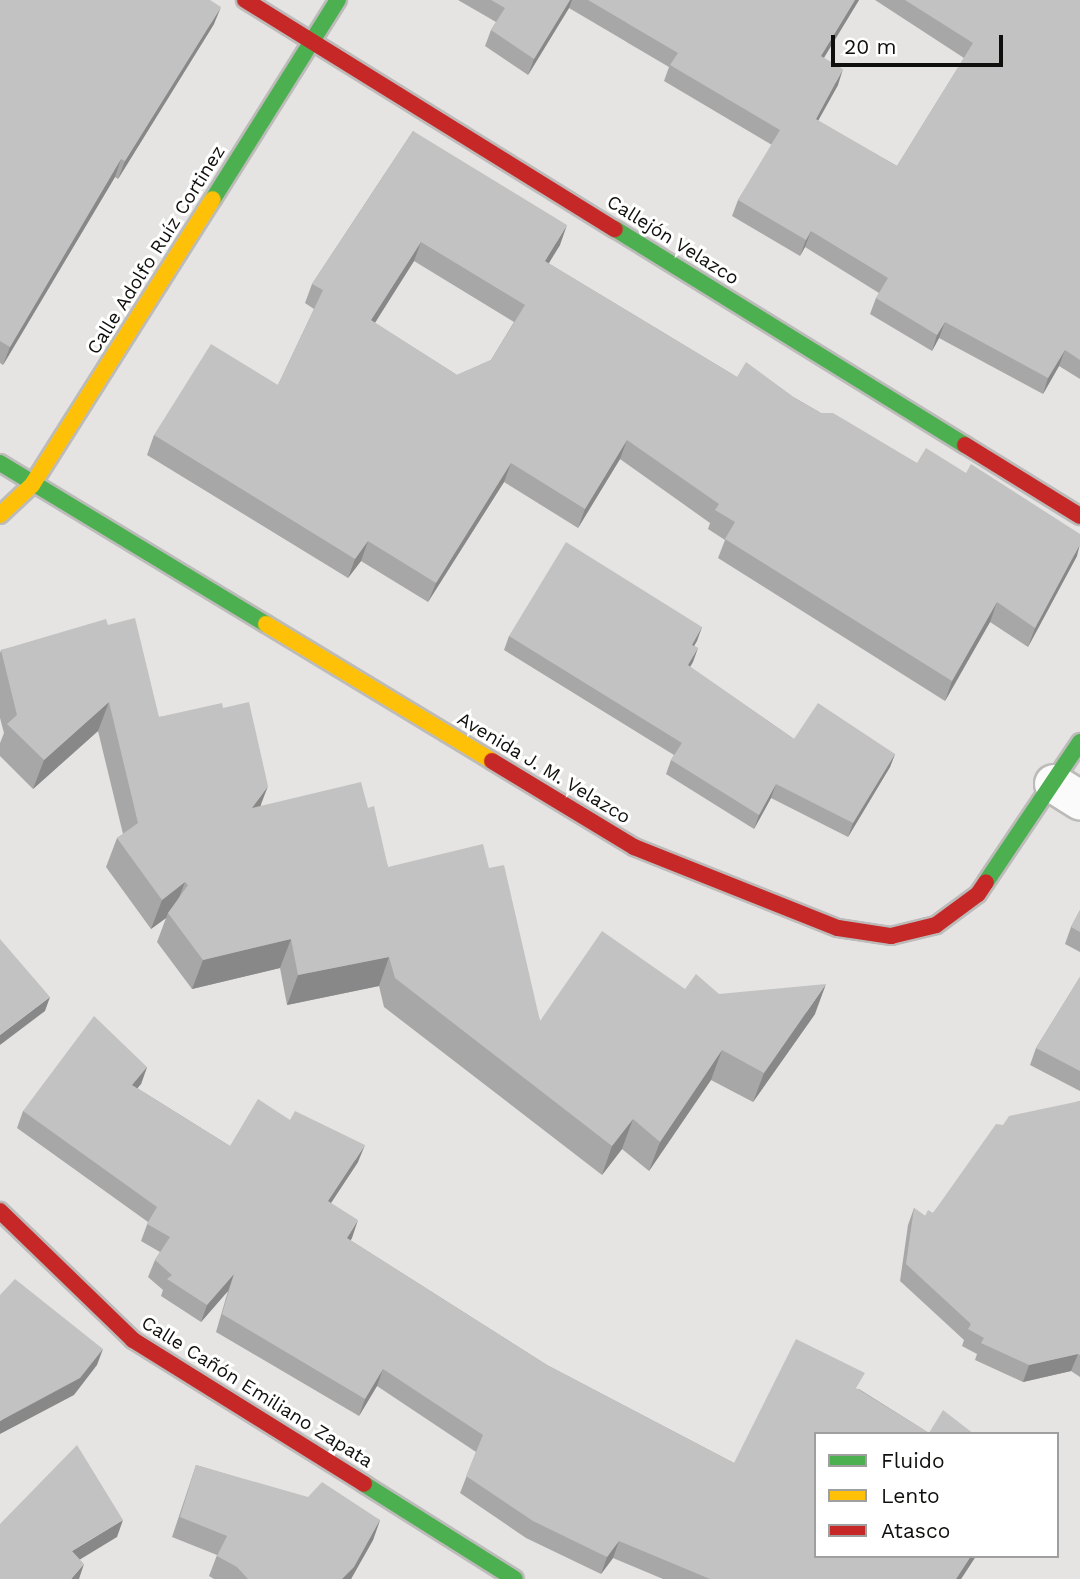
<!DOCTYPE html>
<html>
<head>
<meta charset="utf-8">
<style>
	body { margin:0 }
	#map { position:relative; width:1080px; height:1579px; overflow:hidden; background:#e5e4e3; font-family:"Work Sans",sans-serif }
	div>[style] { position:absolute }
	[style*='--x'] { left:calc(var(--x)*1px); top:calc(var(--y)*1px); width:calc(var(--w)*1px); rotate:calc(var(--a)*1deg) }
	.roads { filter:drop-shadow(2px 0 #bcbbba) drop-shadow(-2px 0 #bcbbba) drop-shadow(0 2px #bcbbba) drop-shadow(0 -2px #bcbbba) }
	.street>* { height:38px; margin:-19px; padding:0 19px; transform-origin:19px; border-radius:19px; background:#fbfbfb }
	.fast>* { height:16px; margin:-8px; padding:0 8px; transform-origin:8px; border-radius:8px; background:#4caf50 }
	.slow>* { height:16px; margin:-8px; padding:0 8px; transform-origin:8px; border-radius:8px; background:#ffc107 }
	.jam>* { height:16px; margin:-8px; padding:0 8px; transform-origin:8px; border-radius:8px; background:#c62828 }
	.wall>* { inset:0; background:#a8a7a7 }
	.shaded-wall>* { inset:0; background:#888 }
	.building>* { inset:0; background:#c3c2c2 }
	span { translate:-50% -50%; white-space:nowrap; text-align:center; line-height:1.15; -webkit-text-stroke:6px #fff; paint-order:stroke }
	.street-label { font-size:19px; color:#0f0f0e }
	.legend { position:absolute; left:814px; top:1432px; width:245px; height:126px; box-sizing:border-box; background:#fff; border:2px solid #9f9f9f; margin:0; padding:9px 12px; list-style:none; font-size:21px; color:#0f0f0e }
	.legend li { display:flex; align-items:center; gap:14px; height:35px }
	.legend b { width:35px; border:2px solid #9f9f9f }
	.scale { position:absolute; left:831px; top:35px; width:172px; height:32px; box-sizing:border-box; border:4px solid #0f0f0e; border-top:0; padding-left:9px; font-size:21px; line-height:24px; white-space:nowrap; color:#0f0f0e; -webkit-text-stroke:5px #fff; paint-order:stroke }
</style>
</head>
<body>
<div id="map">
	<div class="roads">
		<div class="street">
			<i style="--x:1054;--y:784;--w:31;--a:32"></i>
		</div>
		<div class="fast">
			<i style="--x:213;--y:199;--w:235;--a:-57.9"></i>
			<i style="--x:615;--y:229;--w:411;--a:31.7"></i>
			<i style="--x:0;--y:463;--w:311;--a:31.2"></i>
			<i style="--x:986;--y:882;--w:169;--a:-56.1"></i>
			<i style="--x:364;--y:1484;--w:178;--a:32.2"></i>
		</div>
		<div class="slow">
			<i style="--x:0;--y:515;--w:44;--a:-43.2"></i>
			<i style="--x:32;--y:485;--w:338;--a:-57.7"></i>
			<i style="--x:266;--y:624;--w:264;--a:31.2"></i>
		</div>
		<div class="jam">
			<i style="--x:245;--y:0;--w:435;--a:31.8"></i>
			<i style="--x:965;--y:445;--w:135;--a:31.7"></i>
			<i style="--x:492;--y:761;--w:166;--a:31.2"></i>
			<i style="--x:634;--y:847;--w:219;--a:21.7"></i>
			<i style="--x:838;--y:928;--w:54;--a:8.6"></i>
			<i style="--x:891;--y:936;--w:46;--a:-13.7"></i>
			<i style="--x:936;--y:925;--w:52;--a:-36.4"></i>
			<i style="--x:978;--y:894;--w:14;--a:-56"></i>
			<i style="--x:0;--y:1211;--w:185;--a:44.1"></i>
			<i style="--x:133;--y:1340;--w:272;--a:31.9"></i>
		</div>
	</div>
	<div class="wall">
		<i style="clip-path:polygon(0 0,214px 24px,118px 179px,115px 177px,3px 365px,0 363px)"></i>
		<i style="clip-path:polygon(458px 0,859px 0,824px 58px,838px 85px,818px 121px,897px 166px,964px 58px,875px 0,1080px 0,1080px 379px,1059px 366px,1043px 394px,939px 338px,932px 351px,870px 314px,876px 298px,879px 293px,805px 247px,800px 256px,732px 216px,738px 200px,772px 145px,664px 81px,669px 67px,569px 8px,528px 75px,485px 46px,491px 30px,496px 22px)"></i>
		<i style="clip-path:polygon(evenodd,413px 131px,560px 245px,548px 263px,737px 377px,795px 398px,821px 413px,917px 463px,1077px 556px,1028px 647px,990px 622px,945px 701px,718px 558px,725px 540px,708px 529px,710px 523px,620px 459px,578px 528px,504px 482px,428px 602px,361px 561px,348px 578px,147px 455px,154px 435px,278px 385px,314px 309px,305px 303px,312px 284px,413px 131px,414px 261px,514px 322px,491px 360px,457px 375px,375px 323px,414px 261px)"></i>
		<i style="clip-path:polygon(108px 625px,159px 717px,223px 708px,261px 806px,368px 808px,388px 867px,489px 868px,540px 1021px,685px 989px,719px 994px,815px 1014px,753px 1102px,711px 1080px,649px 1171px,622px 1149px,602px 1175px,384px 1007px,379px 986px,287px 1005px,280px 968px,192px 989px,157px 942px,166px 918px,151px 929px,106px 867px,117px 838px,123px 834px,98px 731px,33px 789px,0 756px,0 743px,4px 733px,0 718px,0 653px,1px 650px)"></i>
		<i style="clip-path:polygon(702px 627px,694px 646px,698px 648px,690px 667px,794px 739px,895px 754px,890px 767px,848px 837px,771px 798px,754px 829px,666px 774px,671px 760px,674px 755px,504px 650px,509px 636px)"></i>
		<i style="clip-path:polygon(1080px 910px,1080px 952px,1065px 944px,1071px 927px)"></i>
		<i style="clip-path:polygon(1080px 977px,1080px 1091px,1030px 1065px,1036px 1048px)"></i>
		<i style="clip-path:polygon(147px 1067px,141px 1084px,137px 1088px,230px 1146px,290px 1120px,358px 1162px,331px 1203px,352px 1238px,350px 1240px,547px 1365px,734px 1463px,859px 1389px,929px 1433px,974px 1434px,816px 1556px,976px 1556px,961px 1579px,663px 1579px,613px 1558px,601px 1574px,526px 1538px,460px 1493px,476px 1452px,377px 1386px,359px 1416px,216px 1332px,228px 1291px,201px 1322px,161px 1296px,163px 1290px,148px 1277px,155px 1260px,160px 1252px,141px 1241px,148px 1222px,17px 1128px,23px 1111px)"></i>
		<i style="clip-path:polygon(1080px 1101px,1080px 1377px,1071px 1371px,1023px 1382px,975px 1360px,977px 1354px,962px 1346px,964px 1340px,900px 1281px,908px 1225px,914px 1208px,925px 1216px,933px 1213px,1003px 1125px)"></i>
		<i style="clip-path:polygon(196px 1465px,380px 1520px,373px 1540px,351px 1579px,214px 1579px,209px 1576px,217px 1555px,172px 1537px)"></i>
	</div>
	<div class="shaded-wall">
		<i style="clip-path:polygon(570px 0,572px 0,569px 8px,528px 75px,534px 59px)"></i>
		<i style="clip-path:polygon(855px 0,859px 0,815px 72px,821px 56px)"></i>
		<i style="clip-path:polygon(221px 7px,214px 24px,118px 179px,125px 161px)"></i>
		<i style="clip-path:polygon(843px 69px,838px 85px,810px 135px,816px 119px)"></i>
		<i style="clip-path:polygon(121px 159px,115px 177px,3px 365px,10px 347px)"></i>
		<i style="clip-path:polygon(567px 225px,560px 245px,538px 281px,545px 261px)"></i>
		<i style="clip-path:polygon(811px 231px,805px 247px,800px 256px,806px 240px)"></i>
		<i style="clip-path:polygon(421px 242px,414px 261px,364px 340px,371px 320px)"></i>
		<i style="clip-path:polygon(945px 322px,939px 338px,932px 351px,937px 335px)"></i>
		<i style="clip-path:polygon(1065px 350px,1059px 366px,1043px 394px,1048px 378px)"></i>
		<i style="clip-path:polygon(627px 440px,620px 459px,578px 528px,585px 509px)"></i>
		<i style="clip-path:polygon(511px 463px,504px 482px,428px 602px,436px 583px)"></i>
		<i style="clip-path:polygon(368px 541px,361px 561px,348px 578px,355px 559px)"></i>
		<i style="clip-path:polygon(1080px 544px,1077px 556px,1028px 647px,1035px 628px)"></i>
		<i style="clip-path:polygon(997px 602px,990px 622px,945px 701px,952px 681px)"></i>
		<i style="clip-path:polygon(702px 627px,697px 641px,687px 658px,692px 645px)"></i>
		<i style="clip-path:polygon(698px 648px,693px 662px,683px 679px,688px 665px)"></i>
		<i style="clip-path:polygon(109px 702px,98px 731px,33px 789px,44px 760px)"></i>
		<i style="clip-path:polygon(895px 754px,890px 767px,848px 837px,853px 823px)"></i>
		<i style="clip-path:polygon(776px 784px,771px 798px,754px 829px,759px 815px)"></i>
		<i style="clip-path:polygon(268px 786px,257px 815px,252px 808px)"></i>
		<i style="clip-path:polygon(185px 882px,174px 911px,168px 913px,166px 918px,151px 929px,162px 900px)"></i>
		<i style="clip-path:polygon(291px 939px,280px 968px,192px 989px,203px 960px)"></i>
		<i style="clip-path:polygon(389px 957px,379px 986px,287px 1005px,298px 975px)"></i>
		<i style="clip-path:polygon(826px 984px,815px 1014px,753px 1102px,764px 1073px)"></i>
		<i style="clip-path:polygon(50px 997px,45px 1011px,0 1045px,0 1035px)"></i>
		<i style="clip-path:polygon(722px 1050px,711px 1080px,649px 1171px,660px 1142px)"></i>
		<i style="clip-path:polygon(147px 1067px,141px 1084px,126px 1102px,132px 1085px)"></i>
		<i style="clip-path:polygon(633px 1119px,622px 1149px,602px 1175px,612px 1146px)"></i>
		<i style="clip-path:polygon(365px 1145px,358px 1162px,321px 1218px,328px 1201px)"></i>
		<i style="clip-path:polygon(358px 1220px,352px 1238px,341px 1255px,347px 1238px)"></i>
		<i style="clip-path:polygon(234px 1274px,228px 1291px,201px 1322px,207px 1305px)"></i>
		<i style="clip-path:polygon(103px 1349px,97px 1365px,74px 1395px,0 1434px,0 1421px)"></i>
		<i style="clip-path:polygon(1078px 1354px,1071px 1371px,1023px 1382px,1029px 1365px)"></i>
		<i style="clip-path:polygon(383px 1369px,377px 1386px,359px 1416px,365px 1399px)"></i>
		<i style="clip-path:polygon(123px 1520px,117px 1537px,66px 1568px,72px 1551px)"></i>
		<i style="clip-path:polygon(380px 1520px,373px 1540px,351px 1579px,342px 1579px)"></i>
		<i style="clip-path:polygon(619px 1541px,613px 1558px,601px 1574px,607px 1557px)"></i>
		<i style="clip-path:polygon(971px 1556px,976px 1556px,961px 1579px,956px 1579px)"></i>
		<i style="clip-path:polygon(84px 1564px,79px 1579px,71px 1579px)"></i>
	</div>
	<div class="building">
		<i style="clip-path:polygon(0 0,210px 0,221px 7px,125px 161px,121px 159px,10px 347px,0 341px)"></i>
		<i style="clip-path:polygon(491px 0,570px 0,534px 59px,491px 30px,505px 8px)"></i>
		<i style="clip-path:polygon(588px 0,855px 0,821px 56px,843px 69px,816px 119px,897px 166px,973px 43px,905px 0,1080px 0,1080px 360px,1065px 350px,1048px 378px,945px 322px,937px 335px,876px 298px,888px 278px,811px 231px,806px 240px,738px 200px,780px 130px,670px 65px,678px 53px)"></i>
		<i style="clip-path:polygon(evenodd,413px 131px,567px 225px,545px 261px,737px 377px,746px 362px,795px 398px,821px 413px,833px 413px,917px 463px,926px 448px,966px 473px,971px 464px,1080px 534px,1080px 544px,1035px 628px,997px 602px,952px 681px,725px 539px,735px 522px,715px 510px,719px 504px,627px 440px,585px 509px,511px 463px,436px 583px,368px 541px,355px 559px,154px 435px,211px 344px,278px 385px,323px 290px,312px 284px,413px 131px,421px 242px,525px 305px,491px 360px,457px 375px,371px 320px,421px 242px)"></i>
		<i style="clip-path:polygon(566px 542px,702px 627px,692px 645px,698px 648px,688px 665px,794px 739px,818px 703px,895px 754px,853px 823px,776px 784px,759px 815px,671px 760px,682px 743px,509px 636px)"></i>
		<i style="clip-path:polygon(135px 618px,159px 717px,222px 703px,223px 708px,249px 702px,268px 786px,252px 808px,361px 782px,368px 808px,374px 806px,388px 867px,483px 844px,489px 868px,504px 865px,540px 1021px,602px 931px,685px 989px,696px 974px,719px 994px,826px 984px,764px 1073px,722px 1050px,660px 1142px,633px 1119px,612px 1146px,395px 978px,389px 957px,298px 975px,291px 939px,203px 960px,168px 913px,188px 885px,185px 882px,162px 900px,117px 838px,138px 823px,109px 702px,44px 760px,7px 724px,17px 715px,1px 650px,106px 619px,108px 625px)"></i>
		<i style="clip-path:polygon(1080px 910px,1080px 932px,1071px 927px)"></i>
		<i style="clip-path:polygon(0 939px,50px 997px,0 1035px)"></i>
		<i style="clip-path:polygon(1080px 977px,1080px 1071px,1036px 1048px)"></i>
		<i style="clip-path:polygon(94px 1016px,147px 1067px,132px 1085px,230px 1146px,258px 1099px,290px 1120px,295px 1111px,365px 1145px,328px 1201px,358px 1220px,347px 1238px,547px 1365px,734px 1463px,796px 1339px,865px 1373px,856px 1388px,929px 1433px,943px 1410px,974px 1434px,816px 1434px,816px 1556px,971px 1556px,956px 1579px,710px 1579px,619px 1541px,607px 1557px,533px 1521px,466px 1476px,483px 1435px,383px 1369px,365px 1399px,222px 1314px,234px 1274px,207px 1305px,167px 1279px,172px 1275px,155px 1260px,170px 1237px,147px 1224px,157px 1207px,23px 1111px)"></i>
		<i style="clip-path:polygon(1080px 1101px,1080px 1355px,1078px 1354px,1029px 1365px,981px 1343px,984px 1338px,968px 1329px,971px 1324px,906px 1264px,914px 1208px,925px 1216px,928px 1210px,933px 1213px,996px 1124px,1003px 1125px,1009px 1116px)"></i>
		<i style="clip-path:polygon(15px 1279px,103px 1349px,80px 1378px,0 1421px,0 1295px)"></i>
		<i style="clip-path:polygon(77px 1445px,123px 1520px,72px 1551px,84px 1564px,71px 1579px,0 1579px,0 1524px)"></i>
		<i style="clip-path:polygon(196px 1465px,308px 1497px,322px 1482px,380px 1520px,354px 1567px,342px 1579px,248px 1579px,237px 1567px,217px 1556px,227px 1536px,180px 1517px)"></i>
	</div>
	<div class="street-label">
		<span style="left:673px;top:240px;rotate:32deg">Callejón Velazco</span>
		<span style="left:156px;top:250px;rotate:-58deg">Calle Adolfo Ruíz Cortinez</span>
		<span style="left:544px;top:768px;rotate:31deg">Avenida J. M. Velazco</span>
		<span style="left:257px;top:1392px;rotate:32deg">Calle Cañón Emiliano Zapata</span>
	</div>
	<ul class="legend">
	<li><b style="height:9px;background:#4caf50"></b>Fluido</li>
	<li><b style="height:9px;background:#ffc107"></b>Lento</li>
	<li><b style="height:9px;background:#c62828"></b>Atasco</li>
	</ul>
	<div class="scale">20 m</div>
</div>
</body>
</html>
